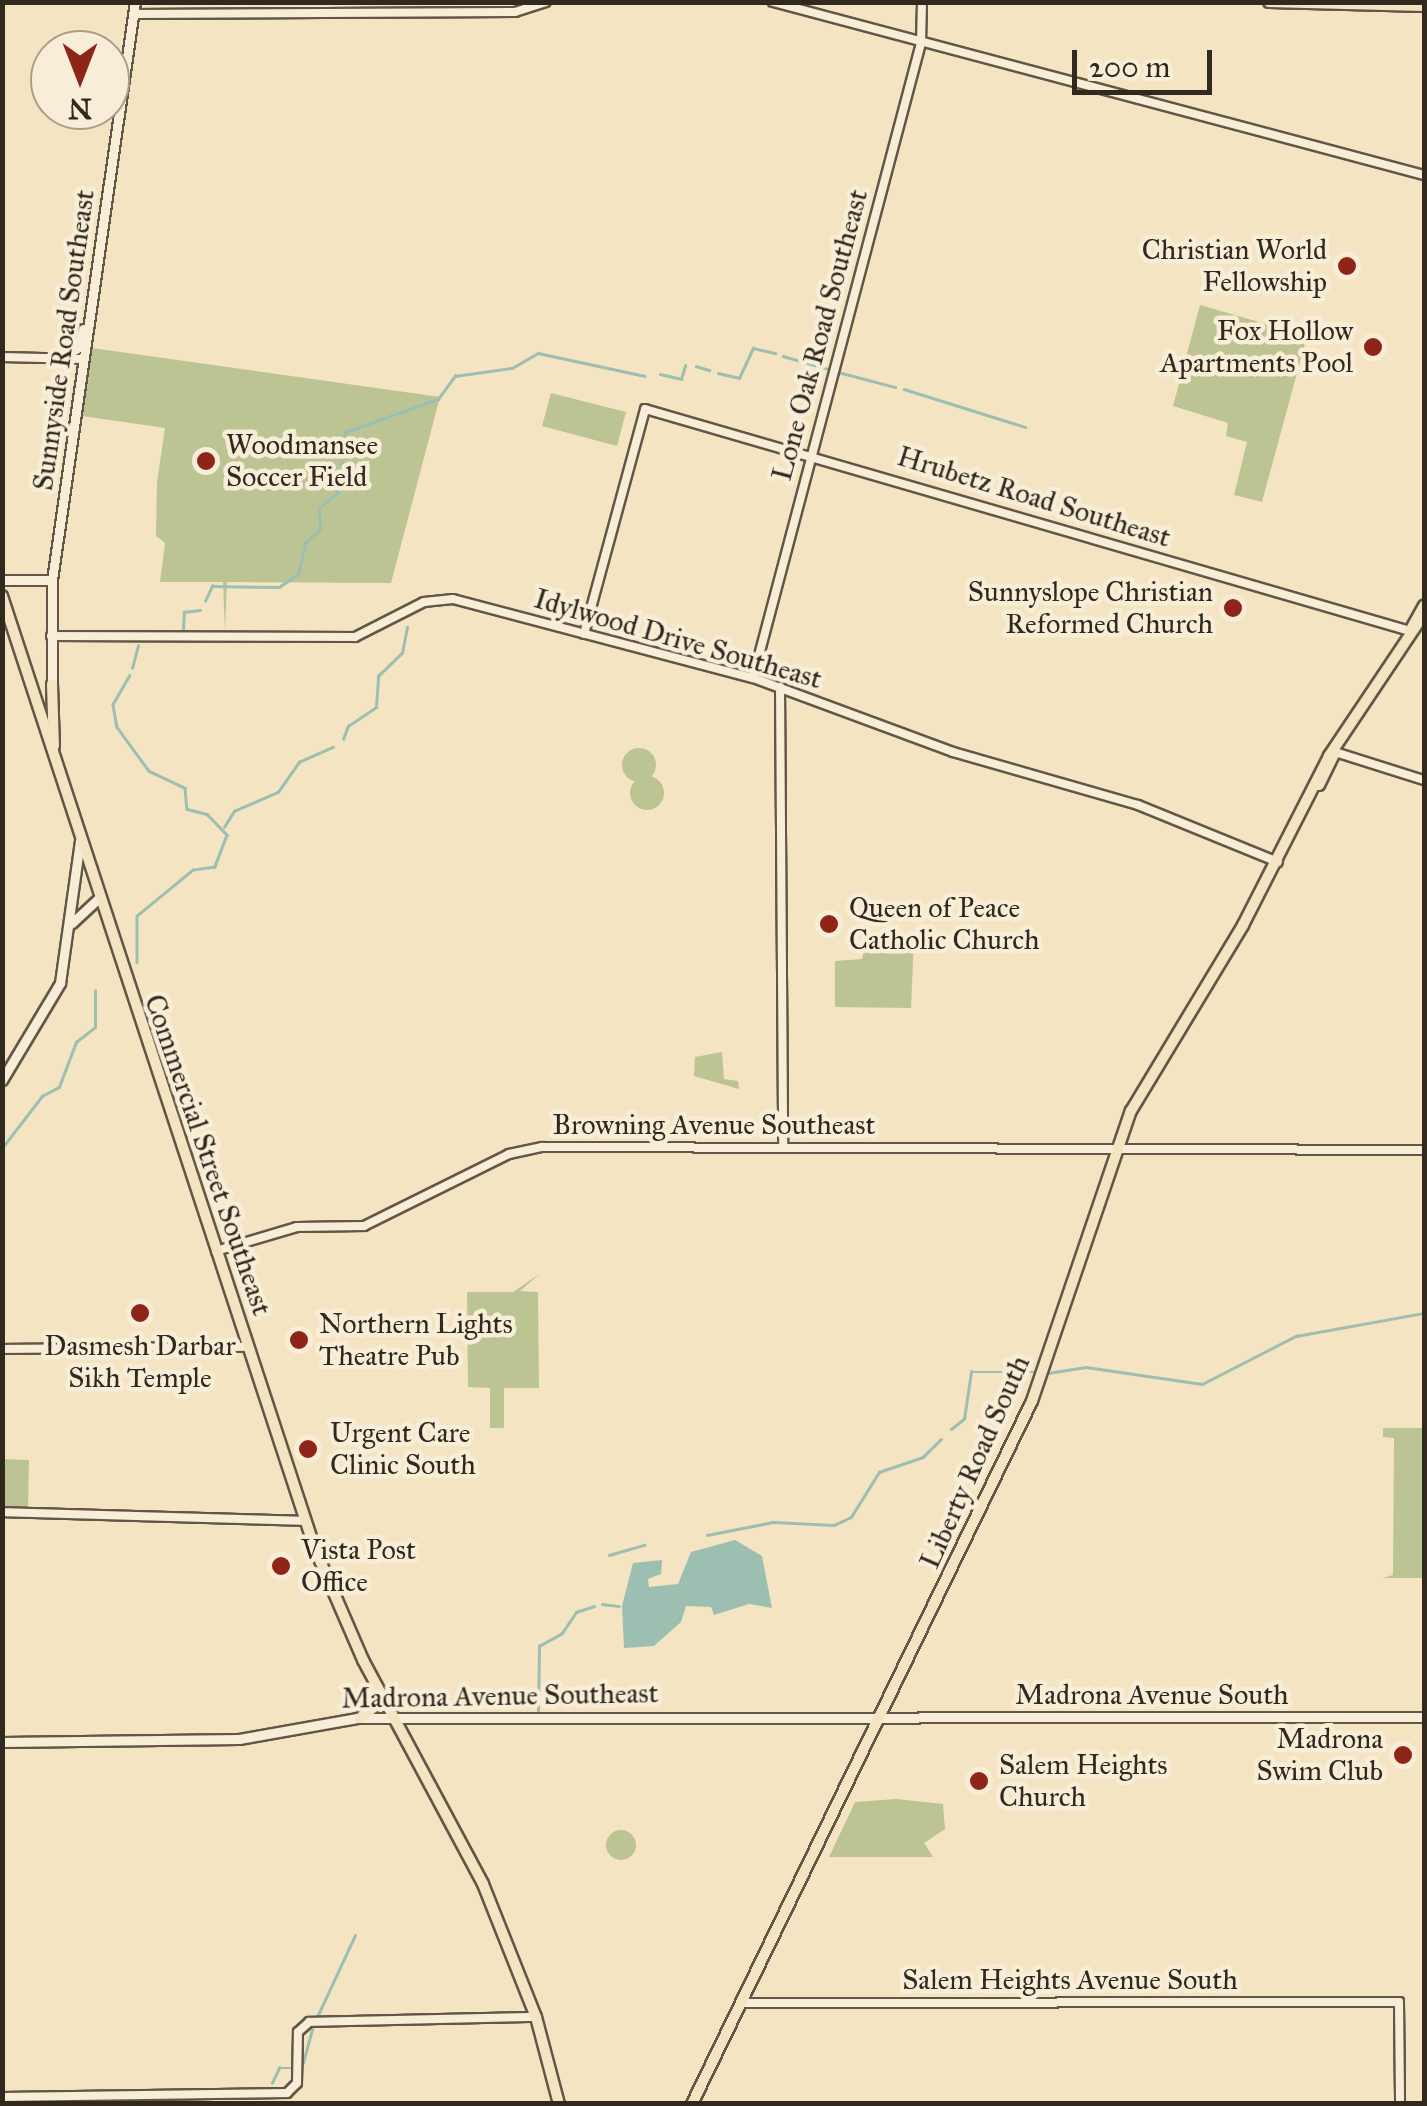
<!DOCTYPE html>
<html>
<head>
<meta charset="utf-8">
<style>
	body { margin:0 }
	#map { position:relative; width:1427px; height:2106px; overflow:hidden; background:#f4e4c2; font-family:"IM FELL Great Primer",serif }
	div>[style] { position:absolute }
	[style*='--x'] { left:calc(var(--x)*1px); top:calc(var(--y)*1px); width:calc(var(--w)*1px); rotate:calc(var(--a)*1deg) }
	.green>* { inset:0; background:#bcc493 }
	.round { border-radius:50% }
	.water>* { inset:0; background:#9cbfb1 }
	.stream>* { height:2.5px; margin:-1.25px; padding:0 1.25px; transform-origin:1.25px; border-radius:1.25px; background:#9cbfb1 }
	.roads { filter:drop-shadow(2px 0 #625747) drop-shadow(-2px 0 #625747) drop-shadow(0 2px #625747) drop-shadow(0 -2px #625747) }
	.tertiary>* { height:8px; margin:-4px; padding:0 4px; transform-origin:4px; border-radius:4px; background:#f8edd7 }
	.secondary>* { height:9px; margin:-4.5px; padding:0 4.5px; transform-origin:4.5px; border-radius:4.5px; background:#f8edd7 }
	.primary>* { height:10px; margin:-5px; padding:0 5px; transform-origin:5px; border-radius:5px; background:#f4e4c2 }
	.dots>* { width:28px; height:28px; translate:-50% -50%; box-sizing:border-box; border:5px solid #f8edd7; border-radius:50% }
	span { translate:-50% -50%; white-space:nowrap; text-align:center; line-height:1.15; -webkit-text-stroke:9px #f8edd7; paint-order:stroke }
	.poi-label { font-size:28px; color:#31281e }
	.right { translate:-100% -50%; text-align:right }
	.left { translate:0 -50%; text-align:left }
	.street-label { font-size:28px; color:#31281e }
	.frame { position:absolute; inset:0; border:5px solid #31281e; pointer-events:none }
	.north { position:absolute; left:30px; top:30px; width:100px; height:100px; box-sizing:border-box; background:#f8edd7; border:2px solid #a89e8d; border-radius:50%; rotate:180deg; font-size:28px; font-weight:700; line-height:40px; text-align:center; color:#31281e }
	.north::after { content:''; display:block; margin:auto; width:35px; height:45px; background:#8f2418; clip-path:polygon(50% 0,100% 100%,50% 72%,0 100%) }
	.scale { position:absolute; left:1072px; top:50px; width:140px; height:45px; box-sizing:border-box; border:5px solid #31281e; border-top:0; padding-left:12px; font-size:30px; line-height:35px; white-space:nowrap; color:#31281e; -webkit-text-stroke:8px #f8edd7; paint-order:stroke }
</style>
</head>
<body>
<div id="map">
	<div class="green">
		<i style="clip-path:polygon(1200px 305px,1307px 336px,1262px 502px,1234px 495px,1247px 442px,1226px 436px,1228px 423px,1173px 406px)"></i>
		<i style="clip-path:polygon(92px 348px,440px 397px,391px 583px,227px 582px,225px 631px,223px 582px,160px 582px,165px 543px,156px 536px,157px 482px,165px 428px,82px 416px)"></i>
		<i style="clip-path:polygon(551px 393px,626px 412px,617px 446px,542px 426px)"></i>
		<i class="round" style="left:622px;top:748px;width:34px;height:34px"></i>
		<i class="round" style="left:630px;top:776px;width:34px;height:34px"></i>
		<i style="clip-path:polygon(868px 938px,914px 938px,911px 1008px,835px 1007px,835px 961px,862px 959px)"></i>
		<i style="clip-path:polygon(722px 1052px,724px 1079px,738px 1081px,739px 1089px,694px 1076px,695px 1057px)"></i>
		<i style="clip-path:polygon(541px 1273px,520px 1291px,538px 1292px,539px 1388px,504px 1388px,504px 1428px,490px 1428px,490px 1388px,468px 1387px,467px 1292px,513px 1292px)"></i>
		<i style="clip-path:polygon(1383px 1428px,1424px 1428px,1424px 1578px,1382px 1578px,1393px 1575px,1394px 1438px,1383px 1437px)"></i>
		<i style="clip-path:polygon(3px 1459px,29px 1460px,28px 1508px,3px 1507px)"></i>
		<i style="clip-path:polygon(896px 1799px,943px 1804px,945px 1829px,924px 1843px,933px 1857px,829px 1857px,855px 1802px)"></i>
		<i class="round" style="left:606px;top:1830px;width:30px;height:30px"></i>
	</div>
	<div class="water">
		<i style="clip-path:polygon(735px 1540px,762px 1556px,772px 1608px,749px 1604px,714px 1615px,711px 1607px,686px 1606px,681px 1622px,654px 1646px,624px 1648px,622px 1606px,633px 1563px,662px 1560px,661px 1574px,648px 1579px,649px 1587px,678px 1584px,691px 1552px)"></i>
	</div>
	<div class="stream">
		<i style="--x:783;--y:356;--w:47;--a:16.1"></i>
		<i style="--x:696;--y:366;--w:14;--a:17"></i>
		<i style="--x:838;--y:372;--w:59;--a:14.7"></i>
		<i style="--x:718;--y:373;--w:22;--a:13"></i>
		<i style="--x:739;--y:378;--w:33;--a:-65"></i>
		<i style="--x:753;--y:348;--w:23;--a:13"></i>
		<i style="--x:660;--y:374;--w:22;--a:13"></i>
		<i style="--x:681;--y:379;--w:14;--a:-73"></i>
		<i style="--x:904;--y:389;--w:127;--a:17.4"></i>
		<i style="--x:343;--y:455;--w:23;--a:-85"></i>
		<i style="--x:345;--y:432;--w:99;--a:-19.5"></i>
		<i style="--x:438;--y:399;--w:29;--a:-54"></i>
		<i style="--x:455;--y:376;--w:58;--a:-8"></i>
		<i style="--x:512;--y:368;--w:30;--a:-30"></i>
		<i style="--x:538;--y:353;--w:109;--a:12.1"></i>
		<i style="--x:205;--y:601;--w:17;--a:-65"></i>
		<i style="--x:212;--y:586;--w:67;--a:0.9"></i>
		<i style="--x:279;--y:587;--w:23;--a:-34"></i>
		<i style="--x:298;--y:574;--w:32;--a:-77"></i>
		<i style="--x:305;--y:543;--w:21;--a:-43"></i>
		<i style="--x:320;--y:529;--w:21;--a:-93"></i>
		<i style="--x:319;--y:508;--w:25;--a:-40"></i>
		<i style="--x:338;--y:492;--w:32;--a:-83"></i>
		<i style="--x:183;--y:629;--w:17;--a:-87"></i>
		<i style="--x:184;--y:612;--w:16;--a:-7"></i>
		<i style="--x:132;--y:668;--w:23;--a:-75"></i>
		<i style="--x:130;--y:675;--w:34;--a:120"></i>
		<i style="--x:113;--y:705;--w:22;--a:80"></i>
		<i style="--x:117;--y:727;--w:54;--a:54"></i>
		<i style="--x:149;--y:771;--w:40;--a:25"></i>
		<i style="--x:185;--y:788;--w:21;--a:85"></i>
		<i style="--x:187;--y:809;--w:21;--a:14"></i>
		<i style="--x:207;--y:814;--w:29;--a:46"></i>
		<i style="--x:227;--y:835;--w:34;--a:111"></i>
		<i style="--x:215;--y:867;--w:22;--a:172"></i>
		<i style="--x:193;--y:870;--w:72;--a:140.6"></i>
		<i style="--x:137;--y:916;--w:46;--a:90"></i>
		<i style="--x:343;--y:739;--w:14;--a:-69"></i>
		<i style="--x:348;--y:726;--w:34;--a:-34"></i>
		<i style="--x:376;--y:707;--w:31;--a:-86"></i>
		<i style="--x:378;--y:676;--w:33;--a:-44"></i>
		<i style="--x:402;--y:653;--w:26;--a:-79"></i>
		<i style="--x:224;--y:827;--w:19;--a:-58"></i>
		<i style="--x:234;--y:811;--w:48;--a:-23.4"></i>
		<i style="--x:278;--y:792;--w:37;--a:-55"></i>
		<i style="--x:299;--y:762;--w:37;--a:-24"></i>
		<i style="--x:2;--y:1148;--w:66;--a:-52.4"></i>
		<i style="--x:42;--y:1096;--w:19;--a:-28"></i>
		<i style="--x:59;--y:1087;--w:48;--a:-69.3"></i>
		<i style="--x:76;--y:1042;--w:24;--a:-38"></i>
		<i style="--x:95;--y:1027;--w:36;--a:-90"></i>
		<i style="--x:1048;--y:1373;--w:38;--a:-9"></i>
		<i style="--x:1086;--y:1367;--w:117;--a:8.3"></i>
		<i style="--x:1202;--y:1384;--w:106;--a:-27.1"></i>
		<i style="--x:1296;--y:1336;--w:130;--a:-10.2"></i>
		<i style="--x:951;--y:1429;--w:16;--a:-38"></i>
		<i style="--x:964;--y:1419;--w:48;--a:-81.5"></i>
		<i style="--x:971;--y:1372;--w:64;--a:0"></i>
		<i style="--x:707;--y:1535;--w:67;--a:-11.1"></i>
		<i style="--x:773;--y:1522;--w:61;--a:2.8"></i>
		<i style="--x:834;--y:1525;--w:19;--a:-25"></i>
		<i style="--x:851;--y:1517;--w:53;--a:-58.1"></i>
		<i style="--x:879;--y:1472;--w:46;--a:-18.8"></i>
		<i style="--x:923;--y:1457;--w:25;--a:-45"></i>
		<i style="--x:609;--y:1555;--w:37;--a:-16"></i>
		<i style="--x:602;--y:1604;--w:17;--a:7"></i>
		<i style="--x:538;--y:1713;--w:67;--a:-89.1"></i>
		<i style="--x:539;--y:1646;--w:26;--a:-29"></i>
		<i style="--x:562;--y:1633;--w:25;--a:-56"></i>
		<i style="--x:576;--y:1612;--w:19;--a:-18"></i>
		<i style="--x:317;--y:2017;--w:90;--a:-65.1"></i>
		<i style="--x:303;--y:2063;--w:35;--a:-75"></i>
		<i style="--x:272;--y:2083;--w:17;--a:-65"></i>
		<i style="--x:279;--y:2068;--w:14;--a:0"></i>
		<i style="--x:269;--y:2104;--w:2;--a:-63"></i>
	</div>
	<div class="roads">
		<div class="tertiary">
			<i style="--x:773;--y:2;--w:674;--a:14.88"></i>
			<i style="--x:134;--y:14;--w:381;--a:-0.3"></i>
			<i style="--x:515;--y:12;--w:32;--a:-18"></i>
			<i style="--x:2;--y:357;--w:82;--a:1.4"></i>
			<i style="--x:584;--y:634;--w:233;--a:-74.8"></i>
			<i style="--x:645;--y:409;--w:797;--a:16.18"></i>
			<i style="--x:51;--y:636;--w:304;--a:0.2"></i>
			<i style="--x:355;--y:637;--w:77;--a:-26.9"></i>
			<i style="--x:424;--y:602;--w:29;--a:-6"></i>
			<i style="--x:453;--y:599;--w:310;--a:14.8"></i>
			<i style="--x:753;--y:678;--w:213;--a:20.3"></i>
			<i style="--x:953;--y:752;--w:192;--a:16"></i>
			<i style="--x:1138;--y:805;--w:151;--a:22.2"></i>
			<i style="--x:753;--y:678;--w:657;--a:-75.18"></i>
			<i style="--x:921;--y:43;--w:41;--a:-88.6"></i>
			<i style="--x:780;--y:687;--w:460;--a:89.6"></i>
			<i style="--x:1335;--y:752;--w:93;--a:17.5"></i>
			<i style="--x:216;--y:1251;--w:84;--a:-16.5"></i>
			<i style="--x:297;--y:1227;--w:67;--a:-0.9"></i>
			<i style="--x:364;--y:1226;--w:162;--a:-26.4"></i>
			<i style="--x:509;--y:1154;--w:34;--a:-12"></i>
			<i style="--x:542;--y:1147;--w:882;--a:0.19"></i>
			<i style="--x:2;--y:1349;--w:247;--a:-0.5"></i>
			<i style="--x:2;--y:1512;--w:303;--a:1.7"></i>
			<i style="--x:740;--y:2003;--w:659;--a:-0.09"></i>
			<i style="--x:1399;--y:2002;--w:102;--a:89.4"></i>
			<i style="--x:2;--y:2097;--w:285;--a:-0.8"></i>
			<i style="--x:287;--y:2093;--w:14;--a:-45"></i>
			<i style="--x:297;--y:2083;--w:51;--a:-88.9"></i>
			<i style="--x:298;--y:2032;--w:15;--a:-42"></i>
			<i style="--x:309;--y:2022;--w:227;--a:-1.3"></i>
		</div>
		<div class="secondary">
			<i style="--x:61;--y:357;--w:18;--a:-29"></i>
			<i style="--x:77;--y:348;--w:20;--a:-72"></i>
			<i style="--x:2;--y:580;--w:50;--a:0"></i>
			<i style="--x:52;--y:684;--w:104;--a:-90"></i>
			<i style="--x:52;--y:580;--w:584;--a:-81.83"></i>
			<i style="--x:72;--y:923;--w:37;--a:-43"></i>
			<i style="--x:2;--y:1080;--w:113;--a:-59.1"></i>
			<i style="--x:60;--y:983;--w:144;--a:-82"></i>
			<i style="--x:2;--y:1742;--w:237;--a:-0.7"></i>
			<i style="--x:239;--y:1739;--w:120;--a:-10.1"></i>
			<i style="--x:357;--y:1718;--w:1067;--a:-0.05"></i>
		</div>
		<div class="primary">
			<i style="--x:1269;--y:2;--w:155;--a:1.5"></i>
			<i style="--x:2;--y:596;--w:1003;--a:71.82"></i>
			<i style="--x:315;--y:1549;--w:121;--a:66.6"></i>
			<i style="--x:363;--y:1660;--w:254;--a:61.8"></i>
			<i style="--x:483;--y:1884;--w:143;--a:68.3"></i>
			<i style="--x:536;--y:2017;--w:90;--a:75.2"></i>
			<i style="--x:1410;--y:631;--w:29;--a:-61"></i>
			<i style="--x:52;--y:684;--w:62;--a:88.2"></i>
			<i style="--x:1319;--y:785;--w:37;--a:-64"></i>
			<i style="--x:360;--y:1718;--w:16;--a:-38"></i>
			<i style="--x:373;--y:1708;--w:20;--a:-75"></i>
			<i style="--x:692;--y:2104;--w:781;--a:-64.19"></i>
			<i style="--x:1032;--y:1401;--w:306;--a:-71.2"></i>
			<i style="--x:1131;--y:1111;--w:217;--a:-58.9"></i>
			<i style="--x:1243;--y:925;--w:190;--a:-63"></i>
			<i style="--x:1329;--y:756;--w:171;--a:-56.2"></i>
		</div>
	</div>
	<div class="dots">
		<i style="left:1347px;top:266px;background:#8f2418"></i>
		<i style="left:1373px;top:347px;background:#8f2418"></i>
		<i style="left:206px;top:461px;background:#8f2418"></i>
		<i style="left:1233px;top:608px;background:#8f2418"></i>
		<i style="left:829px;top:924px;background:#8f2418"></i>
		<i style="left:140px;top:1313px;background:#8f2418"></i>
		<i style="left:299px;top:1340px;background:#8f2418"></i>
		<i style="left:308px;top:1449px;background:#8f2418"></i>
		<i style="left:281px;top:1566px;background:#8f2418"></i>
		<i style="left:1403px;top:1755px;background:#8f2418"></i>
		<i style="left:979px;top:1781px;background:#8f2418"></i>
	</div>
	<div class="poi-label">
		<span class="right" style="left:1327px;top:266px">Christian World<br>Fellowship</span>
		<span class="right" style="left:1353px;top:347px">Fox Hollow<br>Apartments Pool</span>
		<span class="left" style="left:226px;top:461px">Woodmansee<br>Soccer Field</span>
		<span class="right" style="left:1213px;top:608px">Sunnyslope Christian<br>Reformed Church</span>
		<span class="left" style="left:849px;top:924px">Queen of Peace<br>Catholic Church</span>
		<span class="left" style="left:319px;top:1340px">Northern Lights<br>Theatre Pub</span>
		<span style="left:140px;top:1362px">Dasmesh Darbar<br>Sikh Temple</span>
		<span class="left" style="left:330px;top:1449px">Urgent Care<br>Clinic South</span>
		<span class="left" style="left:301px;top:1566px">Vista Post<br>Office</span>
		<span class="right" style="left:1383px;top:1755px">Madrona<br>Swim Club</span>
		<span class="left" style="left:999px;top:1781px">Salem Heights<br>Church</span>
	</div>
	<div class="street-label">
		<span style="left:820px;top:335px;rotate:-75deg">Lone Oak Road Southeast</span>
		<span style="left:64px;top:340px;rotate:-82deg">Sunnyside Road Southeast</span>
		<span style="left:1034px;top:497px;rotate:17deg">Hrubetz Road Southeast</span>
		<span style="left:678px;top:639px;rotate:16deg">Idylwood Drive Southeast</span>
		<span style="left:714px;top:1125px">Browning Avenue Southeast</span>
		<span style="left:208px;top:1155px;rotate:71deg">Commercial Street Southeast</span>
		<span style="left:975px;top:1462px;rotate:-66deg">Liberty Road South</span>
		<span style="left:1152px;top:1695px">Madrona Avenue South</span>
		<span style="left:500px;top:1696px;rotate:-1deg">Madrona Avenue Southeast</span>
		<span style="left:1070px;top:1980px">Salem Heights Avenue South</span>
	</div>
	<div class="frame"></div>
	<div class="north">N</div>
	<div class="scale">200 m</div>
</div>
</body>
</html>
